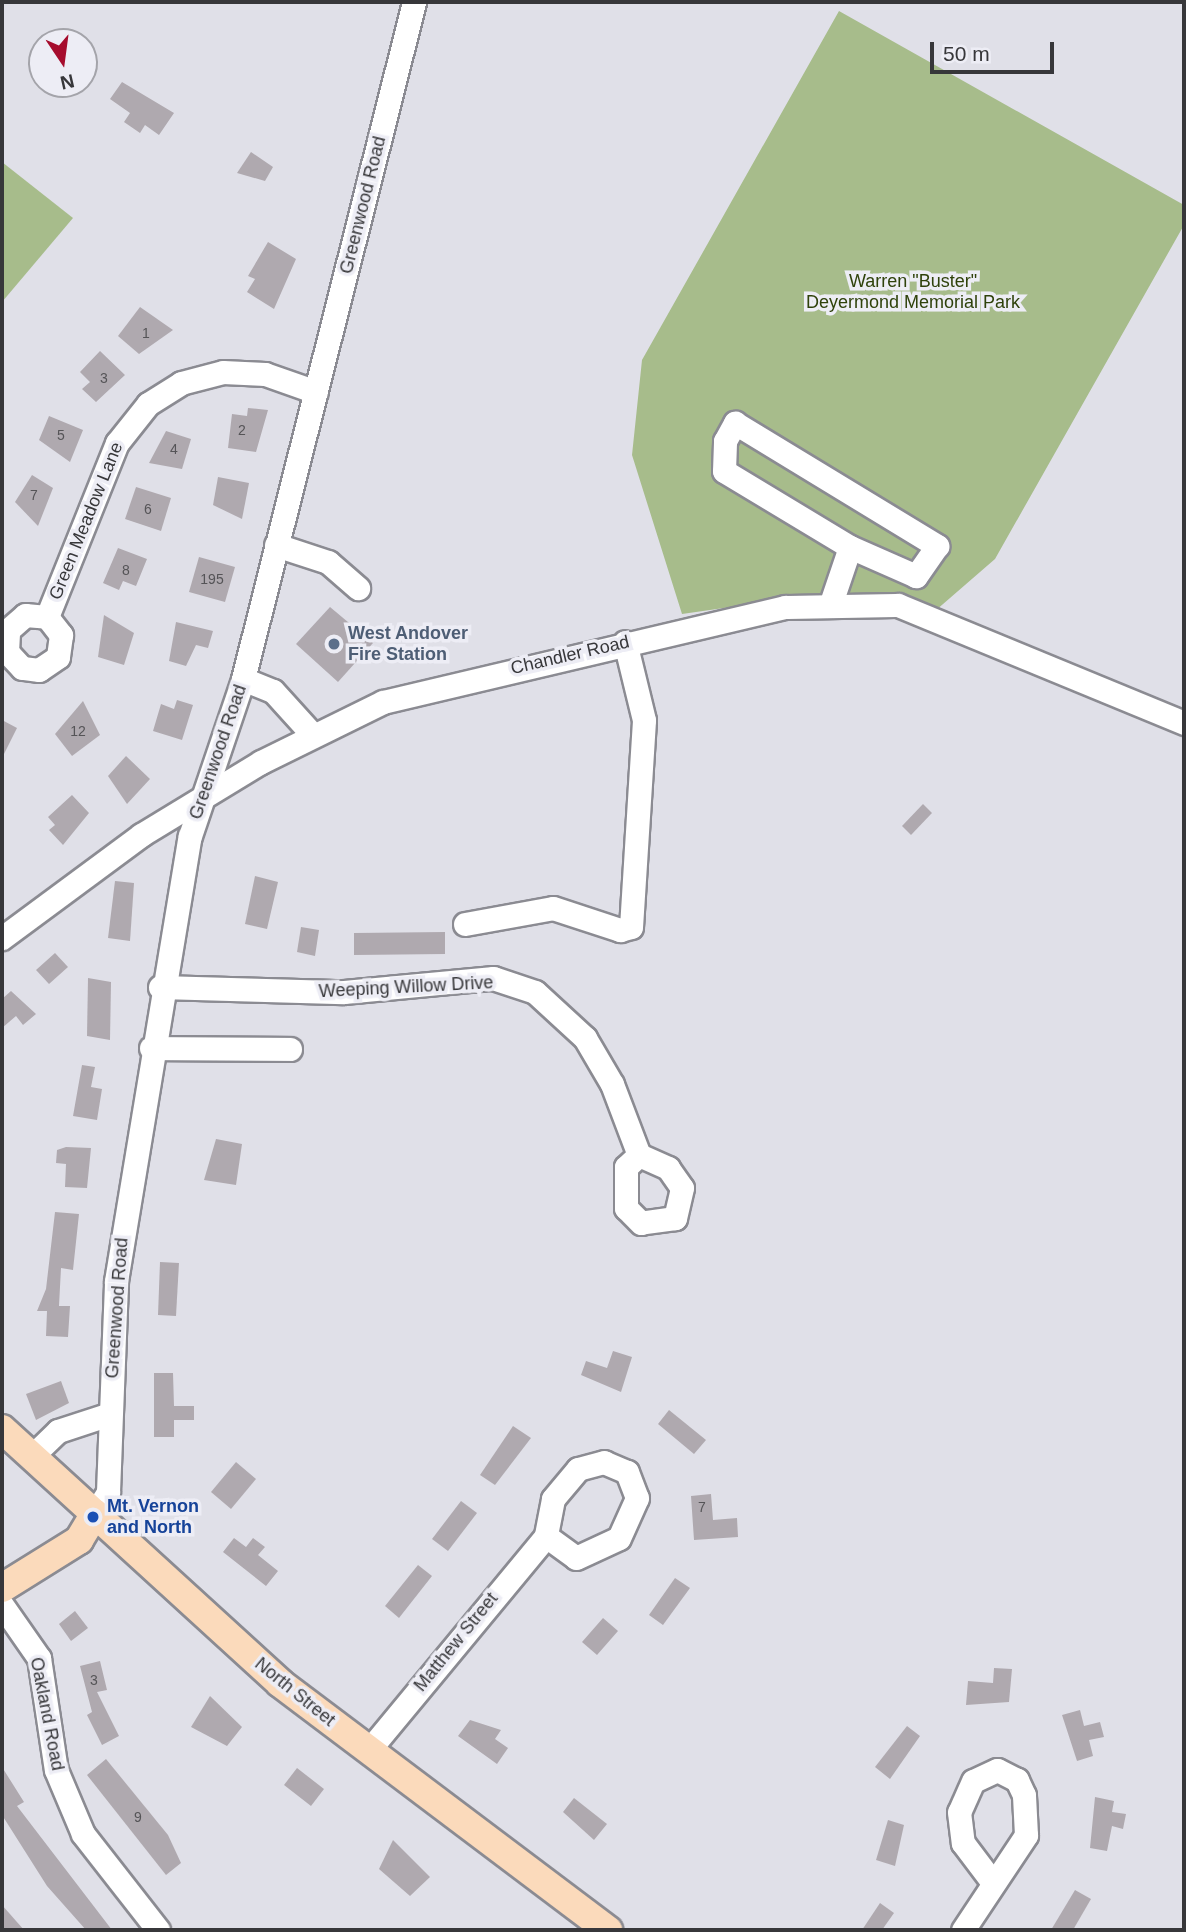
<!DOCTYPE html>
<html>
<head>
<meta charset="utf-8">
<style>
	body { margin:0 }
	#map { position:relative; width:1186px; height:1932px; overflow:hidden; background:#e0e0e8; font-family:Helvetica,sans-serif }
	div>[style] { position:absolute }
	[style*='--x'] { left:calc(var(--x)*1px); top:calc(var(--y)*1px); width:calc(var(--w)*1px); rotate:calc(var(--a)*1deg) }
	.green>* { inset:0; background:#a7bc8b }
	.building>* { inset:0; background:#afa9af }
	.roads { filter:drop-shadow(2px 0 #8b8b92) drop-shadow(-2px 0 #8b8b92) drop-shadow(0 2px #8b8b92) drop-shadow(0 -2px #8b8b92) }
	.minor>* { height:23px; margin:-11.5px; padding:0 11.5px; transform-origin:11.5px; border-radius:11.5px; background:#fff }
	.major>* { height:28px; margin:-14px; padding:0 14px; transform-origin:14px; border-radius:14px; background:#fbdabb }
	.dots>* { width:19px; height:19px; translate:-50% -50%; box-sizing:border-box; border:4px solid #ededf5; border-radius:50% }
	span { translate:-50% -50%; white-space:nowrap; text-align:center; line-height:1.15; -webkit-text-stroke:7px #ededf5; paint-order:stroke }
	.number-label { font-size:14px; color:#555457 }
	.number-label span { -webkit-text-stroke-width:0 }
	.street-label { font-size:18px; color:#37373a }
	.park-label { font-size:18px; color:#2f420b }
	.service-label { font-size:18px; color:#4e5e75; font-weight:700 }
	.left { translate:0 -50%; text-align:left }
	.transit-label { font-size:18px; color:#164399; font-weight:700 }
	.frame { position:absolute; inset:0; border:4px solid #37373a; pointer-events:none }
	.north { position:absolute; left:28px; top:28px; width:70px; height:70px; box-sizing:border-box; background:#ededf5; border:2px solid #a4a4aa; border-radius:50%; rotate:167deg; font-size:19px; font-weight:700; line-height:28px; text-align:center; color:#37373a }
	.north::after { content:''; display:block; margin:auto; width:24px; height:32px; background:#a60c2d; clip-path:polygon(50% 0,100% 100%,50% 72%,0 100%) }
	.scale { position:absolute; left:930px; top:42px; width:124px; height:32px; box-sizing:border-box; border:4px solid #37373a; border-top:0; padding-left:9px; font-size:21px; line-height:24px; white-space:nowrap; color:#37373a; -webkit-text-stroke:5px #ededf5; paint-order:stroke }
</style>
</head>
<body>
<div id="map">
	<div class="green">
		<i style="clip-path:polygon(839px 11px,1184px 205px,1184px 225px,995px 559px,935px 611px,816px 595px,682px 614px,632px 455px,642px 360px)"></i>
		<i style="clip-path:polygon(2px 162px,73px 218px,2px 302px)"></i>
	</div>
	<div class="building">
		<i style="clip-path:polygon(122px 82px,174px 113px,159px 135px,145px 125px,140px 133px,124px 122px,130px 113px,110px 99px)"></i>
		<i style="clip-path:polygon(251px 152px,273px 167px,265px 181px,237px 173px)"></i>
		<i style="clip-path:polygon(268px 242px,296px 259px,274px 309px,247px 292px,255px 279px,248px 276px)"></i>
		<i style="clip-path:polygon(140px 307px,173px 330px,139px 354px,118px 336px)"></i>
		<i style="clip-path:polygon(100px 351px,125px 375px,96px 402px,82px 389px,90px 382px,80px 372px)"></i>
		<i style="clip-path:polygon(248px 408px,268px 410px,256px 452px,228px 448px,232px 414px,247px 416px)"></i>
		<i style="clip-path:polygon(49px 416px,83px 430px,70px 462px,39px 440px)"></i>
		<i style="clip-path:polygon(166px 431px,191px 439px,182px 469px,149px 463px)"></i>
		<i style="clip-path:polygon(32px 475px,53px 488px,38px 526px,15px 502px)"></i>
		<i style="clip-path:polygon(218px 477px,249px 483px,242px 519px,213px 505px)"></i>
		<i style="clip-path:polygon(136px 487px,171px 498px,161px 531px,125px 519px)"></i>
		<i style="clip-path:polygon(118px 548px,147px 559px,136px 586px,123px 581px,119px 590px,103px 583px)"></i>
		<i style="clip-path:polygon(199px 557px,235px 567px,225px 602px,189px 592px)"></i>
		<i style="clip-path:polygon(330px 607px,373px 643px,338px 682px,296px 644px)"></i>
		<i style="clip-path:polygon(104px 615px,134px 633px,124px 665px,98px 657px)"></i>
		<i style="clip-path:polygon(176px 622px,213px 631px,208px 648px,196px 645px,186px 666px,169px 661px)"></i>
		<i style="clip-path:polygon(177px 700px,193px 705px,182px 740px,153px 731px,161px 704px,174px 709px)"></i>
		<i style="clip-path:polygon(83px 701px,100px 735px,72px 756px,55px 734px)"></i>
		<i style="clip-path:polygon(2px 720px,17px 728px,2px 758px)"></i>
		<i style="clip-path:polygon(126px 756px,150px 779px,127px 804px,108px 776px)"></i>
		<i style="clip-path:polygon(72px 795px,89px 813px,63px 845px,49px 830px,55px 825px,48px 817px)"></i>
		<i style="clip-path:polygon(923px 804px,932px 813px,911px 835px,902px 826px)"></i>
		<i style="clip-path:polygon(255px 876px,278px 882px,267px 929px,245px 924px)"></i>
		<i style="clip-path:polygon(115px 881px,134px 883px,130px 941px,108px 938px)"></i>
		<i style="clip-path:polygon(301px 927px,319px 930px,315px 956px,297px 952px)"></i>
		<i style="clip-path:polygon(445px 932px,445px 954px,354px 955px,354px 933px)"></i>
		<i style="clip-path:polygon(55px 953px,68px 967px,49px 984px,36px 970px)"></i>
		<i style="clip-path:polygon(88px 978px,111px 982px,110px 1040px,87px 1036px)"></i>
		<i style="clip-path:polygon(11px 991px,36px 1014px,23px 1025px,16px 1016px,2px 1028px,2px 999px)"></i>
		<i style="clip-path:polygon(82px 1065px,95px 1067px,91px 1087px,102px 1089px,97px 1120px,73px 1116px)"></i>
		<i style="clip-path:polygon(216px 1139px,242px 1144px,236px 1185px,204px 1180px)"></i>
		<i style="clip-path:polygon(66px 1147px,91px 1148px,87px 1188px,65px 1187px,66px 1164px,56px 1163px,57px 1150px)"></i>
		<i style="clip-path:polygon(55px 1212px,79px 1214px,73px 1270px,61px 1268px,59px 1306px,70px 1306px,68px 1337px,46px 1336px,47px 1311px,37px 1311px,46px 1289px)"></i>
		<i style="clip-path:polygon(160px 1262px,179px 1263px,176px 1316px,158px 1315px)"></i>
		<i style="clip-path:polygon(613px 1351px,632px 1357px,621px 1392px,581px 1375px,586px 1361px,607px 1368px)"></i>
		<i style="clip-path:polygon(154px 1373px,173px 1373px,174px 1406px,194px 1406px,194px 1420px,174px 1420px,174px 1437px,154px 1437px)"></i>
		<i style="clip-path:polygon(61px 1381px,69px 1403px,36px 1420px,26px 1394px)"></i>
		<i style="clip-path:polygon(669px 1410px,706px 1440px,694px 1454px,658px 1424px)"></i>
		<i style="clip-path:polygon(513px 1426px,531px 1438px,495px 1485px,480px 1475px)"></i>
		<i style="clip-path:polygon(236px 1462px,256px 1479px,231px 1509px,211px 1492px)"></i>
		<i style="clip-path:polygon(711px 1494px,713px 1520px,737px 1518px,738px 1537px,694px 1540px,691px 1496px)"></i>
		<i style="clip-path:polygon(461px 1501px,477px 1513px,448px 1551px,432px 1539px)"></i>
		<i style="clip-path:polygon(234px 1538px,246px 1547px,253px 1538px,265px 1547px,258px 1555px,278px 1571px,266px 1586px,223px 1552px)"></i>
		<i style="clip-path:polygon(418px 1565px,432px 1576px,399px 1618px,385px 1606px)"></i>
		<i style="clip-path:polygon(675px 1578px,690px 1588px,663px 1625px,649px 1615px)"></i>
		<i style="clip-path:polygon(75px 1611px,88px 1628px,71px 1641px,59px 1624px)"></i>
		<i style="clip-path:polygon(603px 1618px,618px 1631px,597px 1655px,582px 1642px)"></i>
		<i style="clip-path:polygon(100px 1661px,107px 1690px,97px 1692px,119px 1736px,102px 1745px,87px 1715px,92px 1712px,80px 1666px)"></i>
		<i style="clip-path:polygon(994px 1668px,1012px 1669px,1009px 1702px,966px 1705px,968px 1681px,993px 1683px)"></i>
		<i style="clip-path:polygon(210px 1696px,242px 1727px,227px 1746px,191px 1727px)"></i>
		<i style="clip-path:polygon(1080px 1710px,1084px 1726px,1100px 1722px,1104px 1737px,1089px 1740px,1093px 1756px,1077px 1761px,1062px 1715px)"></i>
		<i style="clip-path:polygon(470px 1720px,501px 1730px,495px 1739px,508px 1748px,497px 1764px,458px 1736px)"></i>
		<i style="clip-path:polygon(907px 1726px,920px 1736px,890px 1779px,875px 1767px)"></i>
		<i style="clip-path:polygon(106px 1759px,168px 1835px,181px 1863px,166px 1875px,87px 1775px)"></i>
		<i style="clip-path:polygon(2px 1767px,24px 1802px,17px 1806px,112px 1930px,86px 1930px,47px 1886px,2px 1815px)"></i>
		<i style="clip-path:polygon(297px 1768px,324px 1789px,311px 1806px,284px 1785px)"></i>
		<i style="clip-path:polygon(1095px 1797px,1114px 1801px,1112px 1812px,1126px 1814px,1123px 1829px,1112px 1826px,1107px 1851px,1090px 1848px)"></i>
		<i style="clip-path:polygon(574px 1798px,607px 1824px,594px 1840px,563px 1812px)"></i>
		<i style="clip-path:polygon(888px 1820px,904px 1825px,895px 1866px,876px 1860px)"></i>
		<i style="clip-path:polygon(393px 1840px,430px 1877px,410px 1896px,379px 1869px)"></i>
		<i style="clip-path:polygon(1075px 1890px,1091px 1899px,1073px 1930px,1051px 1930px)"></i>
		<i style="clip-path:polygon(880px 1903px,894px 1913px,882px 1930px,862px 1930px)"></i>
		<i style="clip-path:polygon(2px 1905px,24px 1930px,2px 1930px)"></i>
	</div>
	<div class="roads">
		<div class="minor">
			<i style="--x:276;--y:545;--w:55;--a:18.1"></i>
			<i style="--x:328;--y:562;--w:40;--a:41"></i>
			<i style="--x:831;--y:603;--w:59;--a:-71.3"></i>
			<i style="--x:850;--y:547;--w:147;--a:-148.9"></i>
			<i style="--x:724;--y:471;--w:30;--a:-88"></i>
			<i style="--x:725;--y:441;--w:21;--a:-61"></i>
			<i style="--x:735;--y:423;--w:237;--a:31.3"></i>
			<i style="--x:937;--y:546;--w:37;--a:125"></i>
			<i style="--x:916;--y:576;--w:72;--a:-156.3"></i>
			<i style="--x:47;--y:617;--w:23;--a:52"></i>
			<i style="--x:61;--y:635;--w:22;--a:98"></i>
			<i style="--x:58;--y:657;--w:23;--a:146"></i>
			<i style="--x:39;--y:670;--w:17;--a:-173"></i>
			<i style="--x:22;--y:668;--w:22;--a:-133"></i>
			<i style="--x:7;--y:652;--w:22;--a:-87"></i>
			<i style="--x:8;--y:630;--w:23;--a:-41"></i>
			<i style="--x:25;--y:615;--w:22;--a:5"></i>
			<i style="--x:47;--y:617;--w:188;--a:-68.1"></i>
			<i style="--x:117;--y:443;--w:50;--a:-51.5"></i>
			<i style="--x:148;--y:404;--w:39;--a:-32"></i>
			<i style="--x:181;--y:383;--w:43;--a:-14.7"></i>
			<i style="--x:223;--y:372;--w:42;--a:2.7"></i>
			<i style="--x:265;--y:374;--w:54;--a:19.4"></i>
			<i style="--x:243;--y:679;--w:32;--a:22"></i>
			<i style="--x:273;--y:691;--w:58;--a:47.8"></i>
			<i style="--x:465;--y:924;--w:89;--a:-10.3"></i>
			<i style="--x:553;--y:908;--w:71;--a:18.2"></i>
			<i style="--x:620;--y:930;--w:11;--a:-15"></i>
			<i style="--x:631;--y:927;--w:207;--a:-86.4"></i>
			<i style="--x:644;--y:720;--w:80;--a:-103.7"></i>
			<i style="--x:2;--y:938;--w:173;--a:-36.5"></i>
			<i style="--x:141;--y:835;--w:140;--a:-31.3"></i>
			<i style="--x:261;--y:762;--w:136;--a:-26.2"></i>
			<i style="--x:383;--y:702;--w:413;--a:-13.3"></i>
			<i style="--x:785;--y:607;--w:113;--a:-1"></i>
			<i style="--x:898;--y:605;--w:309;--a:22.4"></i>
			<i style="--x:160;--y:987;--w:184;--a:1.6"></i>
			<i style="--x:344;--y:992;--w:150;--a:-5.4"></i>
			<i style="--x:493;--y:978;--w:44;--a:18.4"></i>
			<i style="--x:535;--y:992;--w:68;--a:42.6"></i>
			<i style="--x:585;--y:1038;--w:53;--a:59.6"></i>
			<i style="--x:612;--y:1084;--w:76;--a:69.2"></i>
			<i style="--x:151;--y:1048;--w:139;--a:0.4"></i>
			<i style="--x:639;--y:1155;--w:32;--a:24"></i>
			<i style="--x:668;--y:1168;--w:24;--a:55"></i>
			<i style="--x:682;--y:1188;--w:31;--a:103"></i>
			<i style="--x:675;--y:1218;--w:34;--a:172"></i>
			<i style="--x:641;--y:1223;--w:21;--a:-135"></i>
			<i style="--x:626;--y:1208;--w:41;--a:-90"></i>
			<i style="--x:626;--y:1167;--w:18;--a:-43"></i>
			<i style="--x:32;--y:1456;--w:36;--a:-44"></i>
			<i style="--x:58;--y:1431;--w:55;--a:-18.1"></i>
			<i style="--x:95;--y:1513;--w:25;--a:-58"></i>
			<i style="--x:108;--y:1492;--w:211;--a:-87.8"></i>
			<i style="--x:116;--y:1281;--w:451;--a:-80.6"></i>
			<i style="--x:190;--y:836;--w:166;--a:-71.3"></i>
			<i style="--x:243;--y:679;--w:698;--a:-75.82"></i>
			<i style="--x:2;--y:1605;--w:65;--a:55.1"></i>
			<i style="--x:39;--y:1658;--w:113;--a:81.4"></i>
			<i style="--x:56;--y:1770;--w:69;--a:67.1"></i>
			<i style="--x:83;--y:1834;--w:122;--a:52"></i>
			<i style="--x:369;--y:1750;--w:278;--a:-50.4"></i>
			<i style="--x:546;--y:1536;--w:37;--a:36"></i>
			<i style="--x:576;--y:1558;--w:47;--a:-24.9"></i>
			<i style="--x:619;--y:1538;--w:44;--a:-65.8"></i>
			<i style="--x:637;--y:1498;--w:28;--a:-111"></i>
			<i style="--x:627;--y:1472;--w:25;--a:-157"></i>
			<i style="--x:604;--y:1462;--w:27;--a:165"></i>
			<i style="--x:578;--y:1469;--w:39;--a:130"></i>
			<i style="--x:553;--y:1499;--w:38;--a:101"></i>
			<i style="--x:963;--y:1930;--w:114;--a:-56.4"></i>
			<i style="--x:1026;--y:1835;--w:40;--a:-92.9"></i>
			<i style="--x:1024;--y:1795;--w:17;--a:-115"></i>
			<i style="--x:1017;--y:1780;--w:22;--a:-153"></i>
			<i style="--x:997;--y:1770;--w:26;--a:155"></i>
			<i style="--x:973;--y:1781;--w:34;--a:114"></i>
			<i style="--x:959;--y:1812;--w:31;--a:83"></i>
			<i style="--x:963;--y:1843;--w:46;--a:52.9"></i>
		</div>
		<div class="major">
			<i style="--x:2;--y:1429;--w:377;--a:42.4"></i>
			<i style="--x:280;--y:1683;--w:411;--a:37"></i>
			<i style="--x:2;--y:1588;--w:91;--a:-31.9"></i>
			<i style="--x:79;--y:1540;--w:31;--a:-59"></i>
		</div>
	</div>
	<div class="dots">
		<i style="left:334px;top:644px;background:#5c6f8a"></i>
		<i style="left:93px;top:1517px;background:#1a4fb4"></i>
	</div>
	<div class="number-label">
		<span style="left:146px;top:333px">1</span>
		<span style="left:104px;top:378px">3</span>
		<span style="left:242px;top:430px">2</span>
		<span style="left:61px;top:435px">5</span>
		<span style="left:174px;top:449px">4</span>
		<span style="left:34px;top:495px">7</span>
		<span style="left:148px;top:509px">6</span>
		<span style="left:126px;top:570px">8</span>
		<span style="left:212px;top:579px">195</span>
		<span style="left:78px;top:731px">12</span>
		<span style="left:702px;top:1507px">7</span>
		<span style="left:94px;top:1680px">3</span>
		<span style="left:138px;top:1817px">9</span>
	</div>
	<div class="street-label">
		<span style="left:363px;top:205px;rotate:-76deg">Greenwood Road</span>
		<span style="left:86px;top:521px;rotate:-68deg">Green Meadow Lane</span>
		<span style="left:570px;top:655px;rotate:-13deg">Chandler Road</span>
		<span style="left:218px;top:752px;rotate:-71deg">Greenwood Road</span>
		<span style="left:406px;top:987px;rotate:-3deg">Weeping Willow Drive</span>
		<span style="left:117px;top:1308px;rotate:-86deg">Greenwood Road</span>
		<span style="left:456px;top:1642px;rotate:-51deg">Matthew Street</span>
		<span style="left:295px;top:1692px;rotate:39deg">North Street</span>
		<span style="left:47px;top:1714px;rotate:79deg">Oakland Road</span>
	</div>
	<div class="park-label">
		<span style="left:913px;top:292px">Warren "Buster"<br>Deyermond Memorial Park</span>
	</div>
	<div class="service-label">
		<span class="left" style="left:348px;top:644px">West Andover<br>Fire Station</span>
	</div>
	<div class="transit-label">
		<span class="left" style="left:107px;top:1517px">Mt. Vernon<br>and North</span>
	</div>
	<div class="frame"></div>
	<div class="north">N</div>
	<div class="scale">50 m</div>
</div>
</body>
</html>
